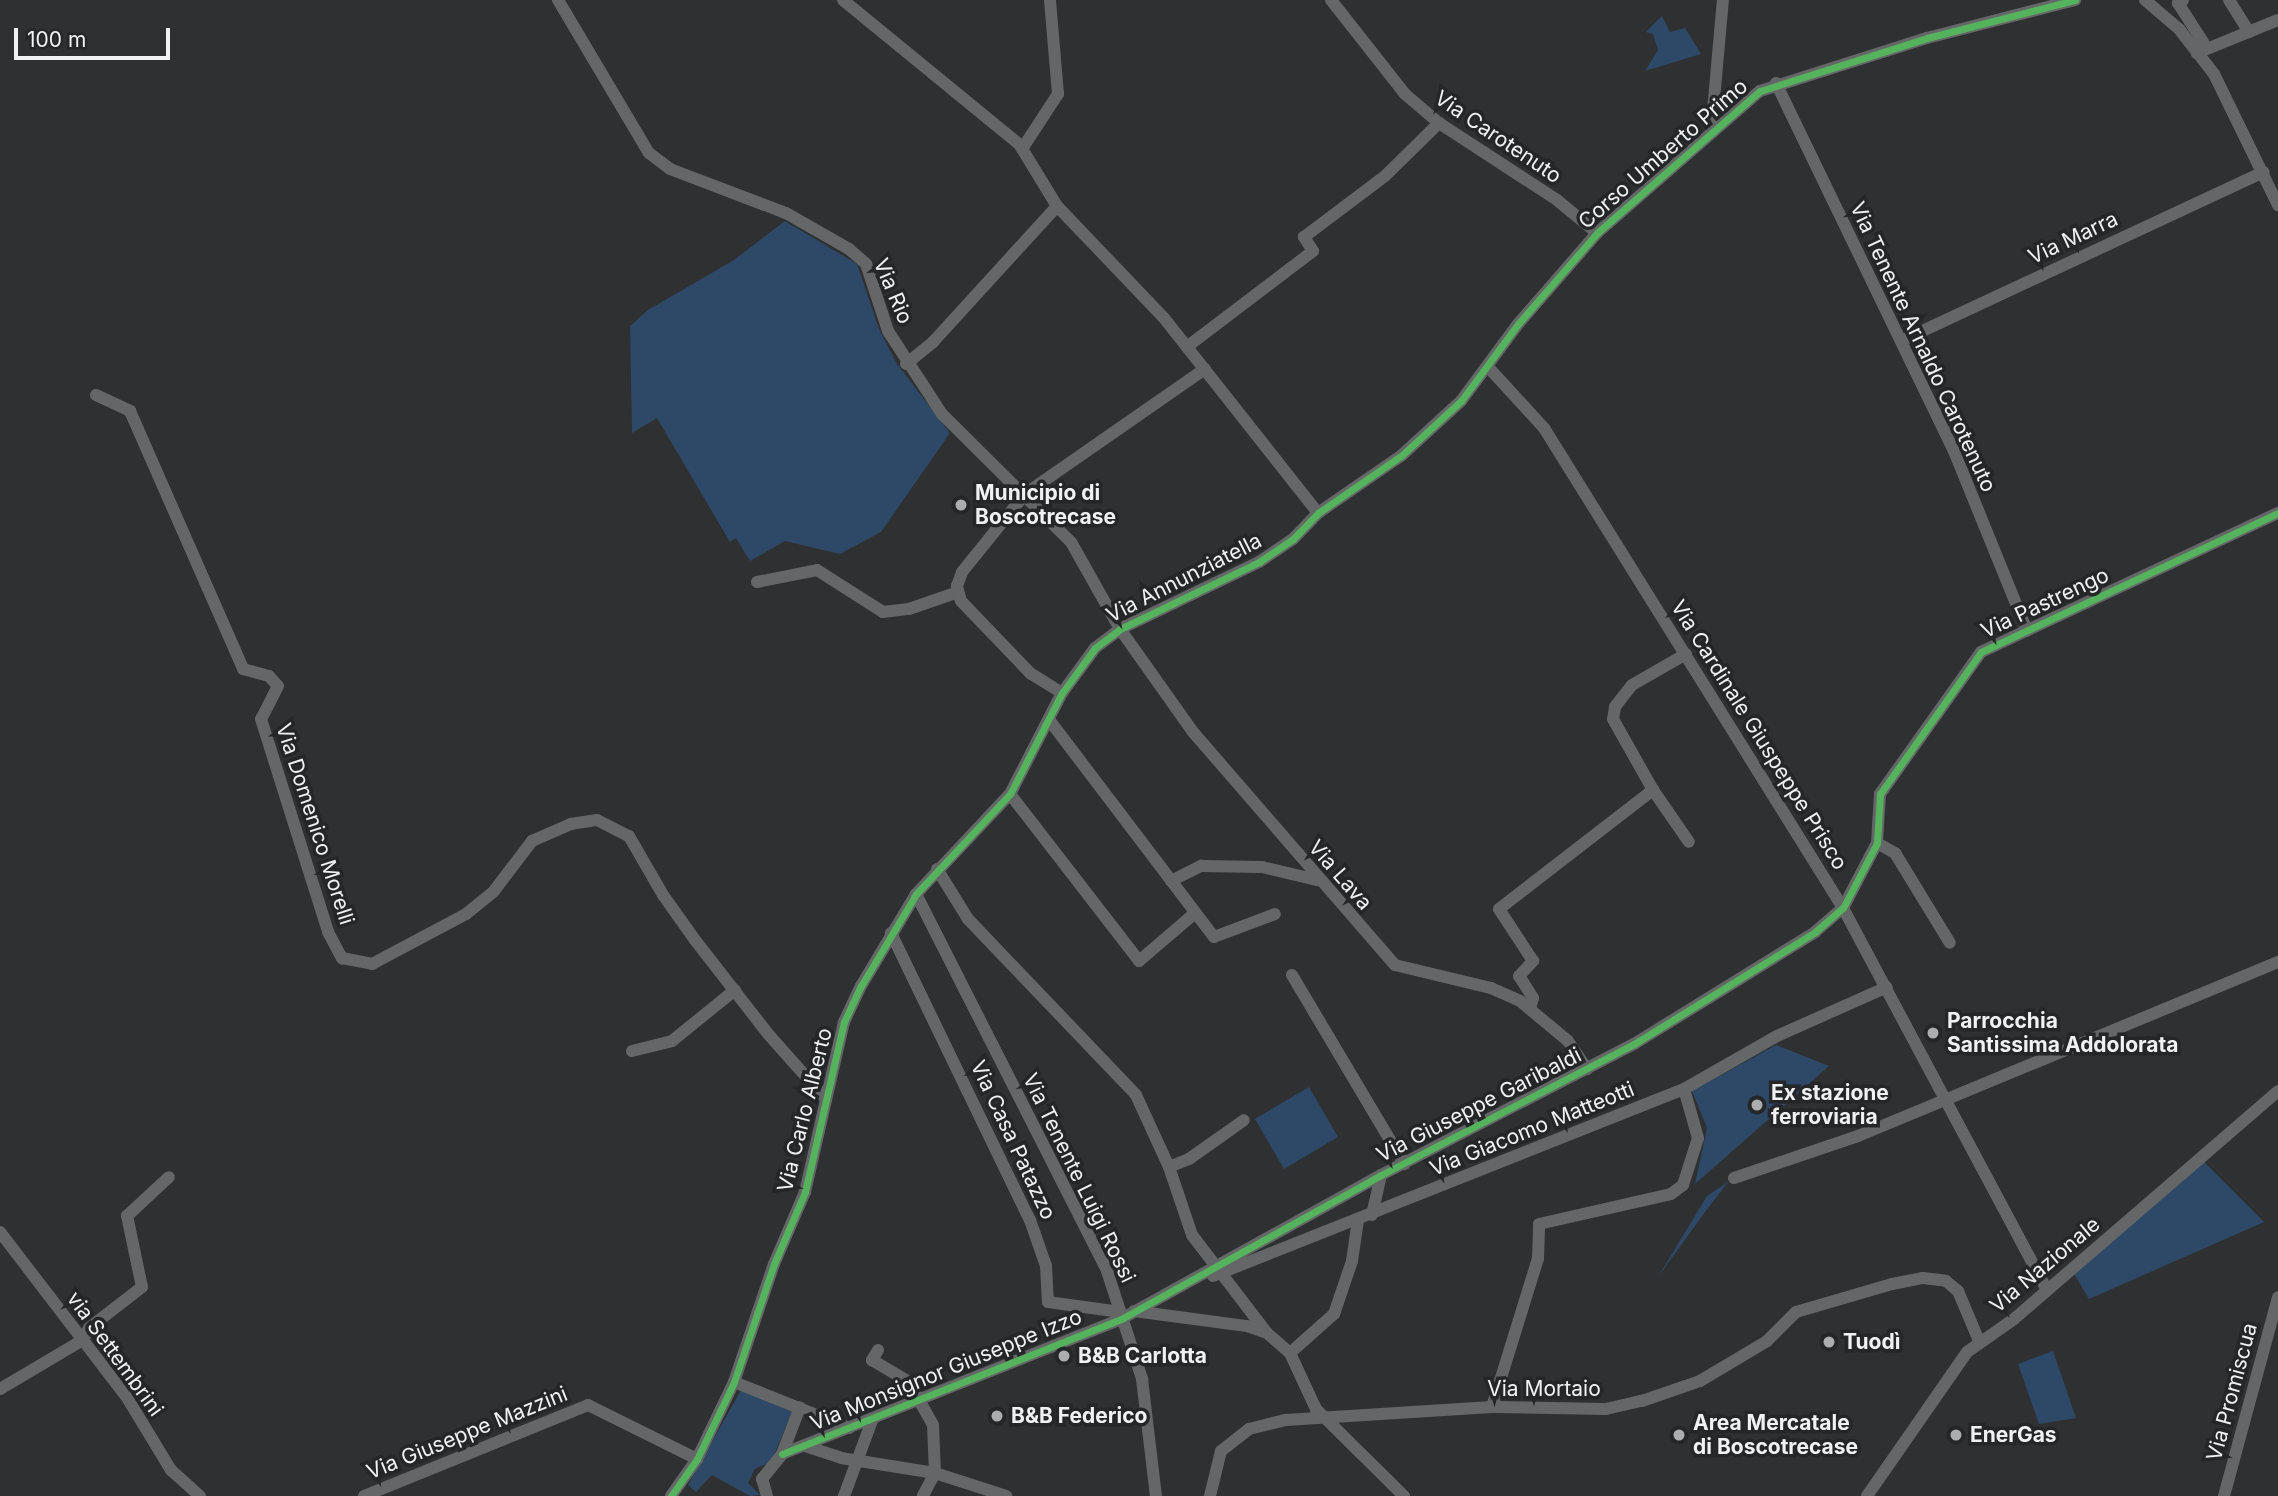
<!DOCTYPE html>
<html>
<head>
<meta charset="utf-8">
<style>
	body { margin:0 }
	#map { position:relative; width:2278px; height:1496px; overflow:hidden; background:#2f3031; font-family:Inter,sans-serif }
	div>[style] { position:absolute }
	[style*='--x'] { left:calc(var(--x)*1px); top:calc(var(--y)*1px); width:calc(var(--w)*1px); rotate:calc(var(--a)*1deg) }
	.green>* { inset:0; background:#2e4967 }
	.minor>* { height:12px; margin:-6px; padding:0 6px; transform-origin:6px; border-radius:6px; background:#656667 }
	.cycleway>* { height:7px; margin:-3.5px; padding:0 3.5px; transform-origin:3.5px; border-radius:3.5px; background:#56b35d }
	.dots>* { width:19px; height:19px; translate:-50% -50%; box-sizing:border-box; border:4px solid #242628; border-radius:50% }
	span { translate:-50% -50%; white-space:nowrap; text-align:center; line-height:1.15; -webkit-text-stroke:7px #242628; paint-order:stroke }
	.street-label { font-size:21px; color:#f0f1f3 }
	.poi-label { font-size:21px; color:#f0f1f3; font-weight:700 }
	.left { translate:0 -50%; text-align:left }
	.scale { position:absolute; left:14px; top:28px; width:156px; height:32px; box-sizing:border-box; border:4px solid #f0f1f3; border-top:0; padding-left:9px; font-size:21px; line-height:24px; white-space:nowrap; color:#f0f1f3; -webkit-text-stroke:5px #242628; paint-order:stroke }
</style>
</head>
<body>
<div id="map">
	<div class="green">
		<i style="clip-path:polygon(1662px 16px,1670px 32px,1685px 28px,1701px 54px,1645px 71px,1658px 50px,1653px 34px,1646px 32px)"></i>
		<i style="clip-path:polygon(785px 221px,857px 264px,879px 329px,897px 364px,950px 433px,881px 532px,840px 554px,785px 541px,750px 561px,736px 538px,730px 542px,657px 418px,632px 433px,630px 326px,648px 310px,734px 260px)"></i>
		<i style="clip-path:polygon(1776px 1045px,1829px 1066px,1695px 1184px,1707px 1128px,1692px 1091px)"></i>
		<i style="clip-path:polygon(1309px 1087px,1338px 1137px,1284px 1169px,1255px 1119px)"></i>
		<i style="clip-path:polygon(2204px 1162px,2264px 1222px,2089px 1299px,2074px 1274px)"></i>
		<i style="clip-path:polygon(1728px 1182px,1705px 1212px,1658px 1277px,1707px 1196px)"></i>
		<i style="clip-path:polygon(2053px 1351px,2076px 1418px,2039px 1424px,2018px 1364px)"></i>
		<i style="clip-path:polygon(741px 1390px,792px 1412px,771px 1462px,755px 1469px,748px 1483px,760px 1495px,750px 1496px,712px 1475px,696px 1492px,688px 1485px)"></i>
	</div>
	<div class="minor">
		<i style="--x:558;--y:0;--w:178;--a:59.3"></i>
		<i style="--x:649;--y:153;--w:26;--a:37"></i>
		<i style="--x:670;--y:169;--w:124;--a:20.8"></i>
		<i style="--x:786;--y:213;--w:73;--a:29.7"></i>
		<i style="--x:849;--y:249;--w:23;--a:41"></i>
		<i style="--x:866;--y:264;--w:71;--a:71.8"></i>
		<i style="--x:888;--y:331;--w:99;--a:57"></i>
		<i style="--x:942;--y:414;--w:182;--a:44.8"></i>
		<i style="--x:1071;--y:542;--w:100;--a:60.6"></i>
		<i style="--x:1120;--y:629;--w:126;--a:54.7"></i>
		<i style="--x:1193;--y:732;--w:308;--a:49.1"></i>
		<i style="--x:1395;--y:965;--w:99;--a:13.5"></i>
		<i style="--x:1491;--y:988;--w:32;--a:24"></i>
		<i style="--x:1520;--y:1001;--w:62;--a:39.8"></i>
		<i style="--x:1568;--y:1041;--w:34;--a:56"></i>
		<i style="--x:843;--y:0;--w:227;--a:39.3"></i>
		<i style="--x:1019;--y:144;--w:73;--a:58.5"></i>
		<i style="--x:1057;--y:206;--w:155;--a:46.3"></i>
		<i style="--x:1164;--y:318;--w:248;--a:51.7"></i>
		<i style="--x:1331;--y:0;--w:120;--a:51.8"></i>
		<i style="--x:1405;--y:94;--w:45;--a:40.5"></i>
		<i style="--x:1439;--y:123;--w:141;--a:33.1"></i>
		<i style="--x:1557;--y:200;--w:52;--a:39.5"></i>
		<i style="--x:2145;--y:0;--w:45;--a:40.5"></i>
		<i style="--x:2179;--y:29;--w:57;--a:52.1"></i>
		<i style="--x:2214;--y:74;--w:146;--a:64"></i>
		<i style="--x:2183;--y:0;--w:6;--a:149"></i>
		<i style="--x:2178;--y:3;--w:46;--a:57.3"></i>
		<i style="--x:2203;--y:42;--w:13;--a:119"></i>
		<i style="--x:2229;--y:0;--w:38;--a:58"></i>
		<i style="--x:2197;--y:53;--w:87;--a:-22.2"></i>
		<i style="--x:1776;--y:83;--w:409;--a:64.2"></i>
		<i style="--x:1954;--y:451;--w:194;--a:67.9"></i>
		<i style="--x:1719;--y:123;--w:13;--a:-117"></i>
		<i style="--x:1713;--y:111;--w:111;--a:-84.9"></i>
		<i style="--x:1022;--y:149;--w:66;--a:-56.8"></i>
		<i style="--x:1058;--y:94;--w:94;--a:-94.9"></i>
		<i style="--x:1901;--y:341;--w:400;--a:-25"></i>
		<i style="--x:1188;--y:346;--w:157;--a:-37.2"></i>
		<i style="--x:1313;--y:251;--w:17;--a:-123"></i>
		<i style="--x:1304;--y:237;--w:101;--a:-37"></i>
		<i style="--x:1385;--y:176;--w:76;--a:-44.5"></i>
		<i style="--x:906;--y:364;--w:35;--a:-39"></i>
		<i style="--x:933;--y:342;--w:184;--a:-47.6"></i>
		<i style="--x:1489;--y:368;--w:81;--a:47.5"></i>
		<i style="--x:1544;--y:428;--w:566;--a:58.08"></i>
		<i style="--x:1843;--y:908;--w:433;--a:61.9"></i>
		<i style="--x:96;--y:395;--w:38;--a:25"></i>
		<i style="--x:130;--y:411;--w:282;--a:66.3"></i>
		<i style="--x:243;--y:669;--w:27;--a:15"></i>
		<i style="--x:269;--y:676;--w:13;--a:48"></i>
		<i style="--x:278;--y:686;--w:37;--a:117"></i>
		<i style="--x:261;--y:719;--w:223;--a:72.5"></i>
		<i style="--x:328;--y:932;--w:30;--a:62"></i>
		<i style="--x:342;--y:958;--w:31;--a:11"></i>
		<i style="--x:372;--y:964;--w:106;--a:-28"></i>
		<i style="--x:466;--y:914;--w:36;--a:-39"></i>
		<i style="--x:494;--y:891;--w:63;--a:-52.8"></i>
		<i style="--x:532;--y:841;--w:43;--a:-23.6"></i>
		<i style="--x:571;--y:824;--w:26;--a:-9"></i>
		<i style="--x:597;--y:820;--w:36;--a:27"></i>
		<i style="--x:629;--y:836;--w:68;--a:60"></i>
		<i style="--x:663;--y:895;--w:55;--a:54.6"></i>
		<i style="--x:695;--y:940;--w:120;--a:52.1"></i>
		<i style="--x:769;--y:1035;--w:86;--a:48.3"></i>
		<i style="--x:757;--y:582;--w:61;--a:-11.3"></i>
		<i style="--x:817;--y:570;--w:78;--a:32.5"></i>
		<i style="--x:883;--y:612;--w:26;--a:-7"></i>
		<i style="--x:909;--y:609;--w:52;--a:-19.1"></i>
		<i style="--x:1686;--y:654;--w:62;--a:150.1"></i>
		<i style="--x:1632;--y:685;--w:28;--a:128"></i>
		<i style="--x:1615;--y:707;--w:12;--a:99"></i>
		<i style="--x:1613;--y:719;--w:81;--a:60.6"></i>
		<i style="--x:1653;--y:790;--w:63;--a:55.3"></i>
		<i style="--x:1062;--y:693;--w:36;--a:-148"></i>
		<i style="--x:1031;--y:674;--w:101;--a:-133.8"></i>
		<i style="--x:961;--y:601;--w:16;--a:-105"></i>
		<i style="--x:957;--y:586;--w:15;--a:-70"></i>
		<i style="--x:962;--y:572;--w:100;--a:-51.1"></i>
		<i style="--x:1025;--y:494;--w:219;--a:-34.8"></i>
		<i style="--x:1050;--y:721;--w:271;--a:52.8"></i>
		<i style="--x:1214;--y:937;--w:65;--a:-20.7"></i>
		<i style="--x:1010;--y:794;--w:211;--a:52.3"></i>
		<i style="--x:1139;--y:961;--w:74;--a:-40.6"></i>
		<i style="--x:1877;--y:843;--w:21;--a:29"></i>
		<i style="--x:1895;--y:853;--w:105;--a:58.6"></i>
		<i style="--x:937;--y:869;--w:59;--a:58.2"></i>
		<i style="--x:968;--y:919;--w:243;--a:46.3"></i>
		<i style="--x:1136;--y:1095;--w:79;--a:65.4"></i>
		<i style="--x:1169;--y:1167;--w:72;--a:71.3"></i>
		<i style="--x:1192;--y:1235;--w:123;--a:52.6"></i>
		<i style="--x:1171;--y:881;--w:34;--a:-27"></i>
		<i style="--x:1201;--y:866;--w:61;--a:0.9"></i>
		<i style="--x:1262;--y:867;--w:57;--a:13.3"></i>
		<i style="--x:916;--y:894;--w:423;--a:63.1"></i>
		<i style="--x:1107;--y:1271;--w:114;--a:72"></i>
		<i style="--x:1142;--y:1379;--w:118;--a:83.2"></i>
		<i style="--x:891;--y:933;--w:319;--a:64.2"></i>
		<i style="--x:1030;--y:1220;--w:49;--a:70.8"></i>
		<i style="--x:1046;--y:1266;--w:36;--a:87"></i>
		<i style="--x:1048;--y:1302;--w:73;--a:7.9"></i>
		<i style="--x:1292;--y:975;--w:220;--a:59.3"></i>
		<i style="--x:1530;--y:1008;--w:10;--a:-73"></i>
		<i style="--x:1533;--y:998;--w:26;--a:-122"></i>
		<i style="--x:1519;--y:976;--w:21;--a:-47"></i>
		<i style="--x:1533;--y:961;--w:62;--a:-123.2"></i>
		<i style="--x:1499;--y:909;--w:195;--a:-37.7"></i>
		<i style="--x:632;--y:1051;--w:41;--a:-14"></i>
		<i style="--x:672;--y:1041;--w:81;--a:-39"></i>
		<i style="--x:1169;--y:1167;--w:22;--a:-22"></i>
		<i style="--x:1189;--y:1159;--w:67;--a:-35.3"></i>
		<i style="--x:1734;--y:1178;--w:131;--a:-18.7"></i>
		<i style="--x:1858;--y:1136;--w:455;--a:-22.5"></i>
		<i style="--x:1372;--y:1215;--w:41;--a:-77.3"></i>
		<i style="--x:0;--y:1232;--w:207;--a:52.5"></i>
		<i style="--x:126;--y:1396;--w:87;--a:58.7"></i>
		<i style="--x:171;--y:1470;--w:39;--a:42"></i>
		<i style="--x:1213;--y:1276;--w:507;--a:-21.65"></i>
		<i style="--x:1684;--y:1089;--w:107;--a:-29.7"></i>
		<i style="--x:1777;--y:1036;--w:120;--a:-24"></i>
		<i style="--x:1134;--y:1311;--w:114;--a:7.6"></i>
		<i style="--x:1247;--y:1326;--w:21;--a:19"></i>
		<i style="--x:1267;--y:1333;--w:30;--a:41"></i>
		<i style="--x:1290;--y:1353;--w:62;--a:65.1"></i>
		<i style="--x:1316;--y:1409;--w:124;--a:44.7"></i>
		<i style="--x:878;--y:1350;--w:12;--a:121"></i>
		<i style="--x:872;--y:1360;--w:43;--a:30.7"></i>
		<i style="--x:909;--y:1382;--w:49;--a:60.8"></i>
		<i style="--x:933;--y:1425;--w:48;--a:87.6"></i>
		<i style="--x:935;--y:1473;--w:26;--a:118"></i>
		<i style="--x:1290;--y:1353;--w:59;--a:-41.6"></i>
		<i style="--x:1334;--y:1314;--w:56;--a:-71.2"></i>
		<i style="--x:1352;--y:1261;--w:41;--a:-81.7"></i>
		<i style="--x:734;--y:1382;--w:124;--a:21.8"></i>
		<i style="--x:0;--y:1389;--w:96;--a:-30.6"></i>
		<i style="--x:83;--y:1340;--w:13;--a:-63"></i>
		<i style="--x:89;--y:1328;--w:67;--a:-37.7"></i>
		<i style="--x:142;--y:1287;--w:73;--a:-101.9"></i>
		<i style="--x:127;--y:1216;--w:57;--a:-42.9"></i>
		<i style="--x:1492;--y:1407;--w:156;--a:-72.8"></i>
		<i style="--x:1538;--y:1258;--w:34;--a:-88"></i>
		<i style="--x:1539;--y:1224;--w:135;--a:-12.8"></i>
		<i style="--x:1671;--y:1194;--w:15;--a:-37"></i>
		<i style="--x:1683;--y:1185;--w:49;--a:-72.3"></i>
		<i style="--x:1698;--y:1138;--w:51;--a:-105.9"></i>
		<i style="--x:805;--y:1446;--w:38;--a:18"></i>
		<i style="--x:841;--y:1458;--w:95;--a:9.1"></i>
		<i style="--x:935;--y:1473;--w:75;--a:17.9"></i>
		<i style="--x:782;--y:1454;--w:367;--a:-21.7"></i>
		<i style="--x:1123;--y:1318;--w:295;--a:-29"></i>
		<i style="--x:1381;--y:1175;--w:285;--a:-27.4"></i>
		<i style="--x:1634;--y:1044;--w:213;--a:-31.7"></i>
		<i style="--x:1815;--y:932;--w:37;--a:-41"></i>
		<i style="--x:1843;--y:908;--w:73;--a:-62.4"></i>
		<i style="--x:1877;--y:843;--w:49;--a:-86.5"></i>
		<i style="--x:1880;--y:794;--w:174;--a:-54.6"></i>
		<i style="--x:1981;--y:652;--w:328;--a:-25.1"></i>
		<i style="--x:364;--y:1496;--w:242;--a:-22.1"></i>
		<i style="--x:588;--y:1405;--w:122;--a:26.4"></i>
		<i style="--x:671;--y:1496;--w:45;--a:-54.9"></i>
		<i style="--x:697;--y:1459;--w:85;--a:-64.3"></i>
		<i style="--x:734;--y:1382;--w:125;--a:-71.3"></i>
		<i style="--x:774;--y:1264;--w:78;--a:-66.7"></i>
		<i style="--x:805;--y:1192;--w:174;--a:-77.1"></i>
		<i style="--x:844;--y:1022;--w:40;--a:-65"></i>
		<i style="--x:861;--y:986;--w:107;--a:-59.1"></i>
		<i style="--x:916;--y:894;--w:137;--a:-46.8"></i>
		<i style="--x:1010;--y:794;--w:114;--a:-62.8"></i>
		<i style="--x:1062;--y:693;--w:56;--a:-53.7"></i>
		<i style="--x:1095;--y:648;--w:31;--a:-37"></i>
		<i style="--x:1120;--y:629;--w:154;--a:-25.7"></i>
		<i style="--x:1259;--y:562;--w:41;--a:-34.1"></i>
		<i style="--x:1293;--y:539;--w:36;--a:-46"></i>
		<i style="--x:1318;--y:513;--w:102;--a:-34.6"></i>
		<i style="--x:1402;--y:455;--w:80;--a:-42.5"></i>
		<i style="--x:1461;--y:401;--w:96;--a:-53.5"></i>
		<i style="--x:1518;--y:324;--w:121;--a:-49"></i>
		<i style="--x:1597;--y:233;--w:216;--a:-41.1"></i>
		<i style="--x:1760;--y:91;--w:175;--a:-17.6"></i>
		<i style="--x:1927;--y:38;--w:153;--a:-14.4"></i>
		<i style="--x:767;--y:1496;--w:18;--a:-106"></i>
		<i style="--x:762;--y:1479;--w:32;--a:-51"></i>
		<i style="--x:782;--y:1454;--w:50;--a:-69"></i>
		<i style="--x:844;--y:1496;--w:83;--a:-69.6"></i>
		<i style="--x:1210;--y:1496;--w:46;--a:-76.3"></i>
		<i style="--x:1221;--y:1451;--w:36;--a:-38"></i>
		<i style="--x:1249;--y:1429;--w:38;--a:-14"></i>
		<i style="--x:1286;--y:1420;--w:206;--a:-3.6"></i>
		<i style="--x:1492;--y:1407;--w:114;--a:1"></i>
		<i style="--x:1606;--y:1409;--w:37;--a:-13"></i>
		<i style="--x:1642;--y:1401;--w:61;--a:-19"></i>
		<i style="--x:1700;--y:1381;--w:78;--a:-30.8"></i>
		<i style="--x:1767;--y:1341;--w:41;--a:-45"></i>
		<i style="--x:1796;--y:1312;--w:100;--a:-16.3"></i>
		<i style="--x:1892;--y:1284;--w:32;--a:-11"></i>
		<i style="--x:1923;--y:1278;--w:23;--a:7"></i>
		<i style="--x:1946;--y:1281;--w:16;--a:40"></i>
		<i style="--x:1958;--y:1291;--w:54;--a:67.2"></i>
		<i style="--x:1867;--y:1496;--w:175;--a:-55.2"></i>
		<i style="--x:1967;--y:1352;--w:57;--a:-35.1"></i>
		<i style="--x:2014;--y:1319;--w:349;--a:-40.8"></i>
		<i style="--x:2224;--y:1496;--w:206;--a:-74.8"></i>
	</div>
	<div class="cycleway">
		<i style="--x:782;--y:1454;--w:367;--a:-21.7"></i>
		<i style="--x:1123;--y:1318;--w:295;--a:-29"></i>
		<i style="--x:1381;--y:1175;--w:285;--a:-27.4"></i>
		<i style="--x:1634;--y:1044;--w:213;--a:-31.7"></i>
		<i style="--x:1815;--y:932;--w:37;--a:-41"></i>
		<i style="--x:1843;--y:908;--w:73;--a:-62.4"></i>
		<i style="--x:1877;--y:843;--w:49;--a:-86.5"></i>
		<i style="--x:1880;--y:794;--w:174;--a:-54.6"></i>
		<i style="--x:1981;--y:652;--w:328;--a:-25.1"></i>
		<i style="--x:671;--y:1496;--w:45;--a:-54.9"></i>
		<i style="--x:697;--y:1459;--w:85;--a:-64.3"></i>
		<i style="--x:734;--y:1382;--w:125;--a:-71.3"></i>
		<i style="--x:774;--y:1264;--w:78;--a:-66.7"></i>
		<i style="--x:805;--y:1192;--w:174;--a:-77.1"></i>
		<i style="--x:844;--y:1022;--w:40;--a:-65"></i>
		<i style="--x:861;--y:986;--w:107;--a:-59.1"></i>
		<i style="--x:916;--y:894;--w:137;--a:-46.8"></i>
		<i style="--x:1010;--y:794;--w:114;--a:-62.8"></i>
		<i style="--x:1062;--y:693;--w:56;--a:-53.7"></i>
		<i style="--x:1095;--y:648;--w:31;--a:-37"></i>
		<i style="--x:1120;--y:629;--w:154;--a:-25.7"></i>
		<i style="--x:1259;--y:562;--w:41;--a:-34.1"></i>
		<i style="--x:1293;--y:539;--w:36;--a:-46"></i>
		<i style="--x:1318;--y:513;--w:102;--a:-34.6"></i>
		<i style="--x:1402;--y:455;--w:80;--a:-42.5"></i>
		<i style="--x:1461;--y:401;--w:96;--a:-53.5"></i>
		<i style="--x:1518;--y:324;--w:121;--a:-49"></i>
		<i style="--x:1597;--y:233;--w:216;--a:-41.1"></i>
		<i style="--x:1760;--y:91;--w:175;--a:-17.6"></i>
		<i style="--x:1927;--y:38;--w:153;--a:-14.4"></i>
	</div>
	<div class="dots">
		<i style="left:961px;top:505px;background:#acadaf"></i>
		<i style="left:1933px;top:1033px;background:#acadaf"></i>
		<i style="left:1757px;top:1105px;background:#acadaf"></i>
		<i style="left:1829px;top:1342px;background:#acadaf"></i>
		<i style="left:1064px;top:1356px;background:#acadaf"></i>
		<i style="left:997px;top:1416px;background:#acadaf"></i>
		<i style="left:1679px;top:1435px;background:#acadaf"></i>
		<i style="left:1956px;top:1435px;background:#acadaf"></i>
	</div>
	<div class="street-label">
		<span style="left:1498px;top:137px;rotate:34deg">Via Carotenuto</span>
		<span style="left:1663px;top:154px;rotate:-41deg">Corso Umberto Primo</span>
		<span style="left:2073px;top:238px;rotate:-25deg">Via Marra</span>
		<span style="left:893px;top:291px;rotate:67deg">Via Rio</span>
		<span style="left:1923px;top:347px;rotate:65deg">Via Tenente Arnaldo Carotenuto</span>
		<span style="left:1184px;top:578px;rotate:-27deg">Via Annunziatella</span>
		<span style="left:2045px;top:603px;rotate:-25deg">Via Pastrengo</span>
		<span style="left:1759px;top:735px;rotate:58deg">Via Cardinale Giuspeppe Prisco</span>
		<span style="left:315px;top:824px;rotate:72deg">Via Domenico Morelli</span>
		<span style="left:1340px;top:875px;rotate:49deg">Via Lava</span>
		<span style="left:1479px;top:1105px;rotate:-27deg">Via Giuseppe Garibaldi</span>
		<span style="left:805px;top:1110px;rotate:-76deg">Via Carlo Alberto</span>
		<span style="left:1532px;top:1129px;rotate:-22deg">Via Giacomo Matteotti</span>
		<span style="left:1013px;top:1140px;rotate:65deg">Via Casa Patazzo</span>
		<span style="left:1079px;top:1178px;rotate:64deg">Via Tenente Luigi Rossi</span>
		<span style="left:2045px;top:1265px;rotate:-40deg">Via Nazionale</span>
		<span style="left:115px;top:1354px;rotate:54deg">via Settembrini</span>
		<span style="left:946px;top:1370px;rotate:-22deg">Via Monsignor Giuseppe Izzo</span>
		<span style="left:1544px;top:1389px">Via Mortaio</span>
		<span style="left:2232px;top:1392px;rotate:-75deg">Via Promiscua</span>
		<span style="left:467px;top:1433px;rotate:-22deg">Via Giuseppe Mazzini</span>
	</div>
	<div class="poi-label">
		<span class="left" style="left:975px;top:505px">Municipio di<br>Boscotrecase</span>
		<span class="left" style="left:1947px;top:1033px">Parrocchia<br>Santissima Addolorata</span>
		<span class="left" style="left:1771px;top:1105px">Ex stazione<br>ferroviaria</span>
		<span class="left" style="left:1843px;top:1342px">Tuodì</span>
		<span class="left" style="left:1078px;top:1356px">B&amp;B Carlotta</span>
		<span class="left" style="left:1011px;top:1416px">B&amp;B Federico</span>
		<span class="left" style="left:1693px;top:1435px">Area Mercatale<br>di Boscotrecase</span>
		<span class="left" style="left:1970px;top:1435px">EnerGas</span>
	</div>
	<div class="scale">100 m</div>
</div>
</body>
</html>
